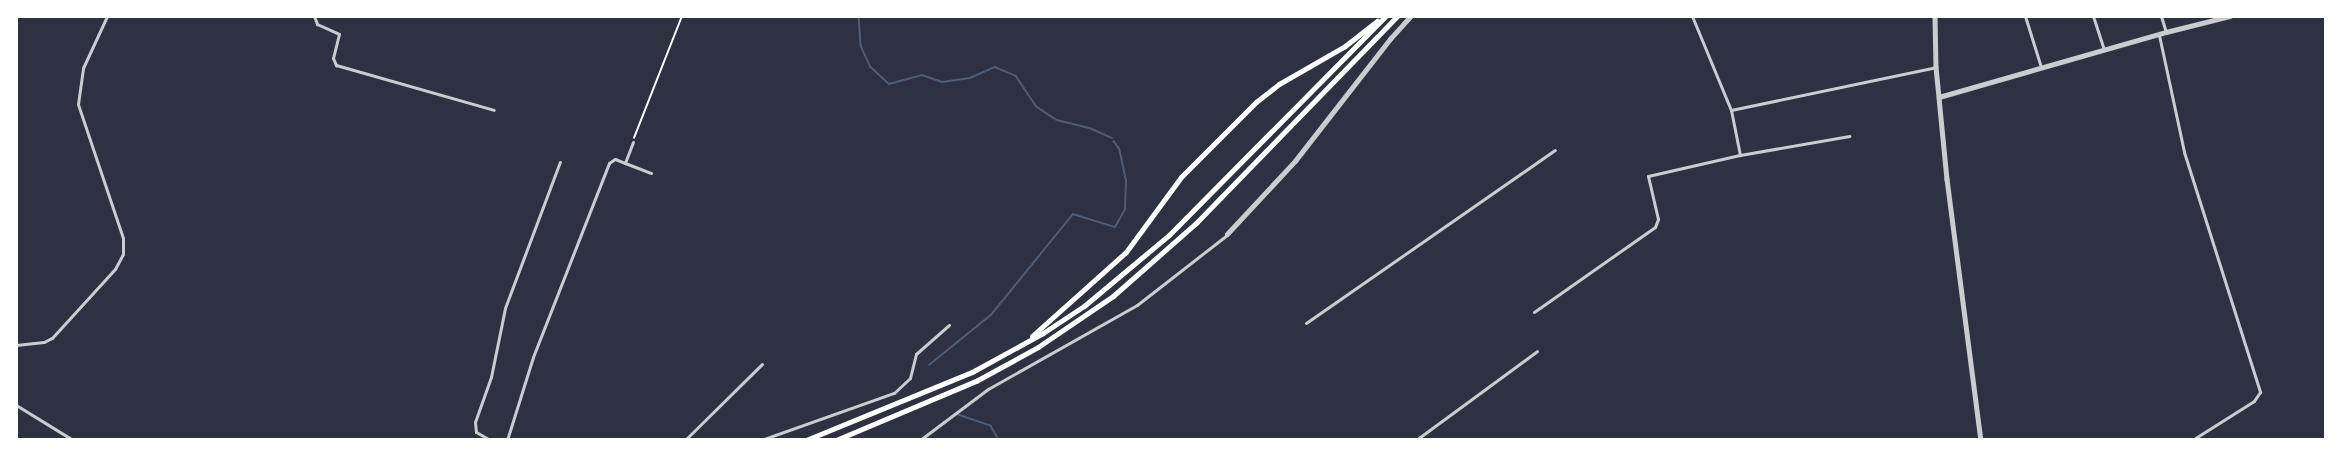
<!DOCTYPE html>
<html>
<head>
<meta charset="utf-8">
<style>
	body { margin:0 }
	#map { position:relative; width:2342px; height:456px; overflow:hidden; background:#2d3142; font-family:"Fira Sans",sans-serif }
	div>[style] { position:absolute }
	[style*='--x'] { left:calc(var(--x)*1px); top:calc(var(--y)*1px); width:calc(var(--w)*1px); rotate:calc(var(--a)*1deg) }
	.stream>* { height:1.5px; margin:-0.75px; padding:0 0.75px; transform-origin:0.75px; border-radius:0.75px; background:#4f5d75 }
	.path>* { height:1.5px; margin:-0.75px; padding:0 0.75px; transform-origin:0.75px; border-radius:0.75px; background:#fff }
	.minor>* { height:3px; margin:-1.5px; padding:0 1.5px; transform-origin:1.5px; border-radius:1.5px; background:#caccd0 }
	.tertiary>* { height:4.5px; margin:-2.25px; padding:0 2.25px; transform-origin:2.25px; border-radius:2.25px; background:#caccd0 }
	.trunk>* { height:5px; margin:-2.5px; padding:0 2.5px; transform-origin:2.5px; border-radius:2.5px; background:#fff }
	span { translate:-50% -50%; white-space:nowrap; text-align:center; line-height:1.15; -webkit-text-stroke:6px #fff; paint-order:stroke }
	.frame { position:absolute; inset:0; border:18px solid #fff; pointer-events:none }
</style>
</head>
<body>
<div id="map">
	<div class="stream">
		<i style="--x:859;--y:16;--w:30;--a:86"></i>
		<i style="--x:861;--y:46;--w:23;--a:65"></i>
		<i style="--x:871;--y:67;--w:25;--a:43"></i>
		<i style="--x:889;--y:84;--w:34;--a:-15"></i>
		<i style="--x:922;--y:75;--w:21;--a:19"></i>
		<i style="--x:942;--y:82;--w:28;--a:-8"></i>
		<i style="--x:970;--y:78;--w:27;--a:-24"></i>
		<i style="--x:995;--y:67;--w:23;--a:23"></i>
		<i style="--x:1016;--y:76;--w:37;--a:56"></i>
		<i style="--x:1037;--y:107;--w:24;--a:33"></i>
		<i style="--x:1057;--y:120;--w:36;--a:14"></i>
		<i style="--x:1092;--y:129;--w:22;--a:24"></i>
		<i style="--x:929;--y:365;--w:80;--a:-38.9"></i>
		<i style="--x:991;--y:315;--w:130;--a:-50.9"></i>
		<i style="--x:1073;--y:214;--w:44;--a:17.2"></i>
		<i style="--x:1115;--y:227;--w:20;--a:-60"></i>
		<i style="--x:1125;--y:210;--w:29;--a:-88"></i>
		<i style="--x:1126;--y:181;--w:33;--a:-102"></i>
		<i style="--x:1119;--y:149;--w:9;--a:-126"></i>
		<i style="--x:957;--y:414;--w:36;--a:19"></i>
		<i style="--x:991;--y:426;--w:16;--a:60"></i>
	</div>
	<div class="path">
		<i style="--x:634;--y:138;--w:131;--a:-68.5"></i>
	</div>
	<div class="minor">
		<i style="--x:314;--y:16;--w:9;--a:69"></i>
		<i style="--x:317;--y:24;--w:24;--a:24"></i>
		<i style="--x:339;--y:34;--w:25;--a:104"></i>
		<i style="--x:333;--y:58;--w:8;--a:67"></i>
		<i style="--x:336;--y:65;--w:164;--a:15.9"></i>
		<i style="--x:1692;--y:16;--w:102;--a:67.5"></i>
		<i style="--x:1731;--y:110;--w:46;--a:78.7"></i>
		<i style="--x:2025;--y:16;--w:53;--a:72.6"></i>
		<i style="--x:2093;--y:16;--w:35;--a:72"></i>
		<i style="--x:2161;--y:16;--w:17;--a:73"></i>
		<i style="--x:2159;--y:35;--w:120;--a:77.9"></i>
		<i style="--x:2184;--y:152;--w:252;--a:72.4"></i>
		<i style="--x:2260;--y:392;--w:11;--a:124"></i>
		<i style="--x:2254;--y:401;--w:73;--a:147.8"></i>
		<i style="--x:1731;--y:110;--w:209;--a:-11.8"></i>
		<i style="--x:633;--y:142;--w:22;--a:111"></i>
		<i style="--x:625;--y:163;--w:28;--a:21"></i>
		<i style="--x:1534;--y:312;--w:148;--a:-35.1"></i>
		<i style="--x:1655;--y:227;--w:9;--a:-69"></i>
		<i style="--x:1658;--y:219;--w:44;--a:-103.1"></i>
		<i style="--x:1648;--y:176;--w:94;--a:-12.9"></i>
		<i style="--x:1740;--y:155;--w:111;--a:-9.9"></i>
		<i style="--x:1306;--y:323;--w:303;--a:-34.8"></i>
		<i style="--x:16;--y:345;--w:28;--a:-6"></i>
		<i style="--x:44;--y:342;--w:9;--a:-27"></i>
		<i style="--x:52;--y:338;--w:93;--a:-47.6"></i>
		<i style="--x:115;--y:269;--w:17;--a:-62"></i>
		<i style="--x:123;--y:254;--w:16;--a:-90"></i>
		<i style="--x:123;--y:238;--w:141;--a:-108.6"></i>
		<i style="--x:78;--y:104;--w:36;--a:-82"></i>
		<i style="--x:83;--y:68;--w:57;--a:-65.2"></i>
		<i style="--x:16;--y:405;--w:67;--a:31.6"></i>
		<i style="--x:490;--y:440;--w:16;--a:-150"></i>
		<i style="--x:476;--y:432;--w:10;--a:-96"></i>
		<i style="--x:475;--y:422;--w:48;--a:-70.4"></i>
		<i style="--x:491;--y:377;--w:70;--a:-78.5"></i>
		<i style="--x:505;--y:308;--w:156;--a:-69.4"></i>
		<i style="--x:507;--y:440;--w:87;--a:-72.6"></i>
		<i style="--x:533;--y:357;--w:208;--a:-68.6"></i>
		<i style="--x:609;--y:163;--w:7;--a:-34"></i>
		<i style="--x:615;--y:159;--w:11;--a:22"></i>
		<i style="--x:685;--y:440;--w:108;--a:-44.6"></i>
		<i style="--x:761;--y:440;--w:141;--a:-19.5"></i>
		<i style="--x:894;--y:393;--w:22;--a:-43"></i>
		<i style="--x:910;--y:378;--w:25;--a:-76"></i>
		<i style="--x:916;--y:354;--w:44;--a:-41.3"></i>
		<i style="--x:920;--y:440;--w:85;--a:-36.9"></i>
		<i style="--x:988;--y:389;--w:171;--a:-29.4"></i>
		<i style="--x:1137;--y:305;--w:114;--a:-37.9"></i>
		<i style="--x:1416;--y:440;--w:150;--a:-36.3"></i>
	</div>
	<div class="tertiary">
		<i style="--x:1935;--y:16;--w:51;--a:88.9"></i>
		<i style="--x:1936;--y:67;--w:113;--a:84.4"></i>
		<i style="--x:1947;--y:179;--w:263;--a:82.6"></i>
		<i style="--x:1939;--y:97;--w:236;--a:-16"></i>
		<i style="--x:2166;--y:32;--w:66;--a:-14"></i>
		<i style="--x:1227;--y:234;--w:100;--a:-47"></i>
		<i style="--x:1295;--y:161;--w:155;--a:-52.1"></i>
		<i style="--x:1390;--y:39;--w:31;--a:-48"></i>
	</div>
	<div class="trunk">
		<i style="--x:1032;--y:336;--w:126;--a:-41.8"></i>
		<i style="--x:1126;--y:252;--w:93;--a:-53.7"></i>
		<i style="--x:1181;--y:177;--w:106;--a:-45"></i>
		<i style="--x:1256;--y:102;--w:29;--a:-38"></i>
		<i style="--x:1279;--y:84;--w:76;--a:-29.9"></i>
		<i style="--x:1345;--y:46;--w:41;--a:-38"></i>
		<i style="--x:806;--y:440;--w:179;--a:-22.3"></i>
		<i style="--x:972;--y:372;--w:81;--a:-28.8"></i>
		<i style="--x:1043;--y:333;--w:49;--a:-33.4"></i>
		<i style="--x:1084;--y:306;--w:111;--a:-39.9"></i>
		<i style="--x:1169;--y:235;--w:308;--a:-45.3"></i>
		<i style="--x:836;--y:440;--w:152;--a:-22.9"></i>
		<i style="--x:976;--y:381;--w:71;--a:-28.7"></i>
		<i style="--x:1038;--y:347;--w:91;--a:-34.2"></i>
		<i style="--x:1113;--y:296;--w:111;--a:-41.3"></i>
		<i style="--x:1196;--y:223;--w:289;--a:-45.8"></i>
	</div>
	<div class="frame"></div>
</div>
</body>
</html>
